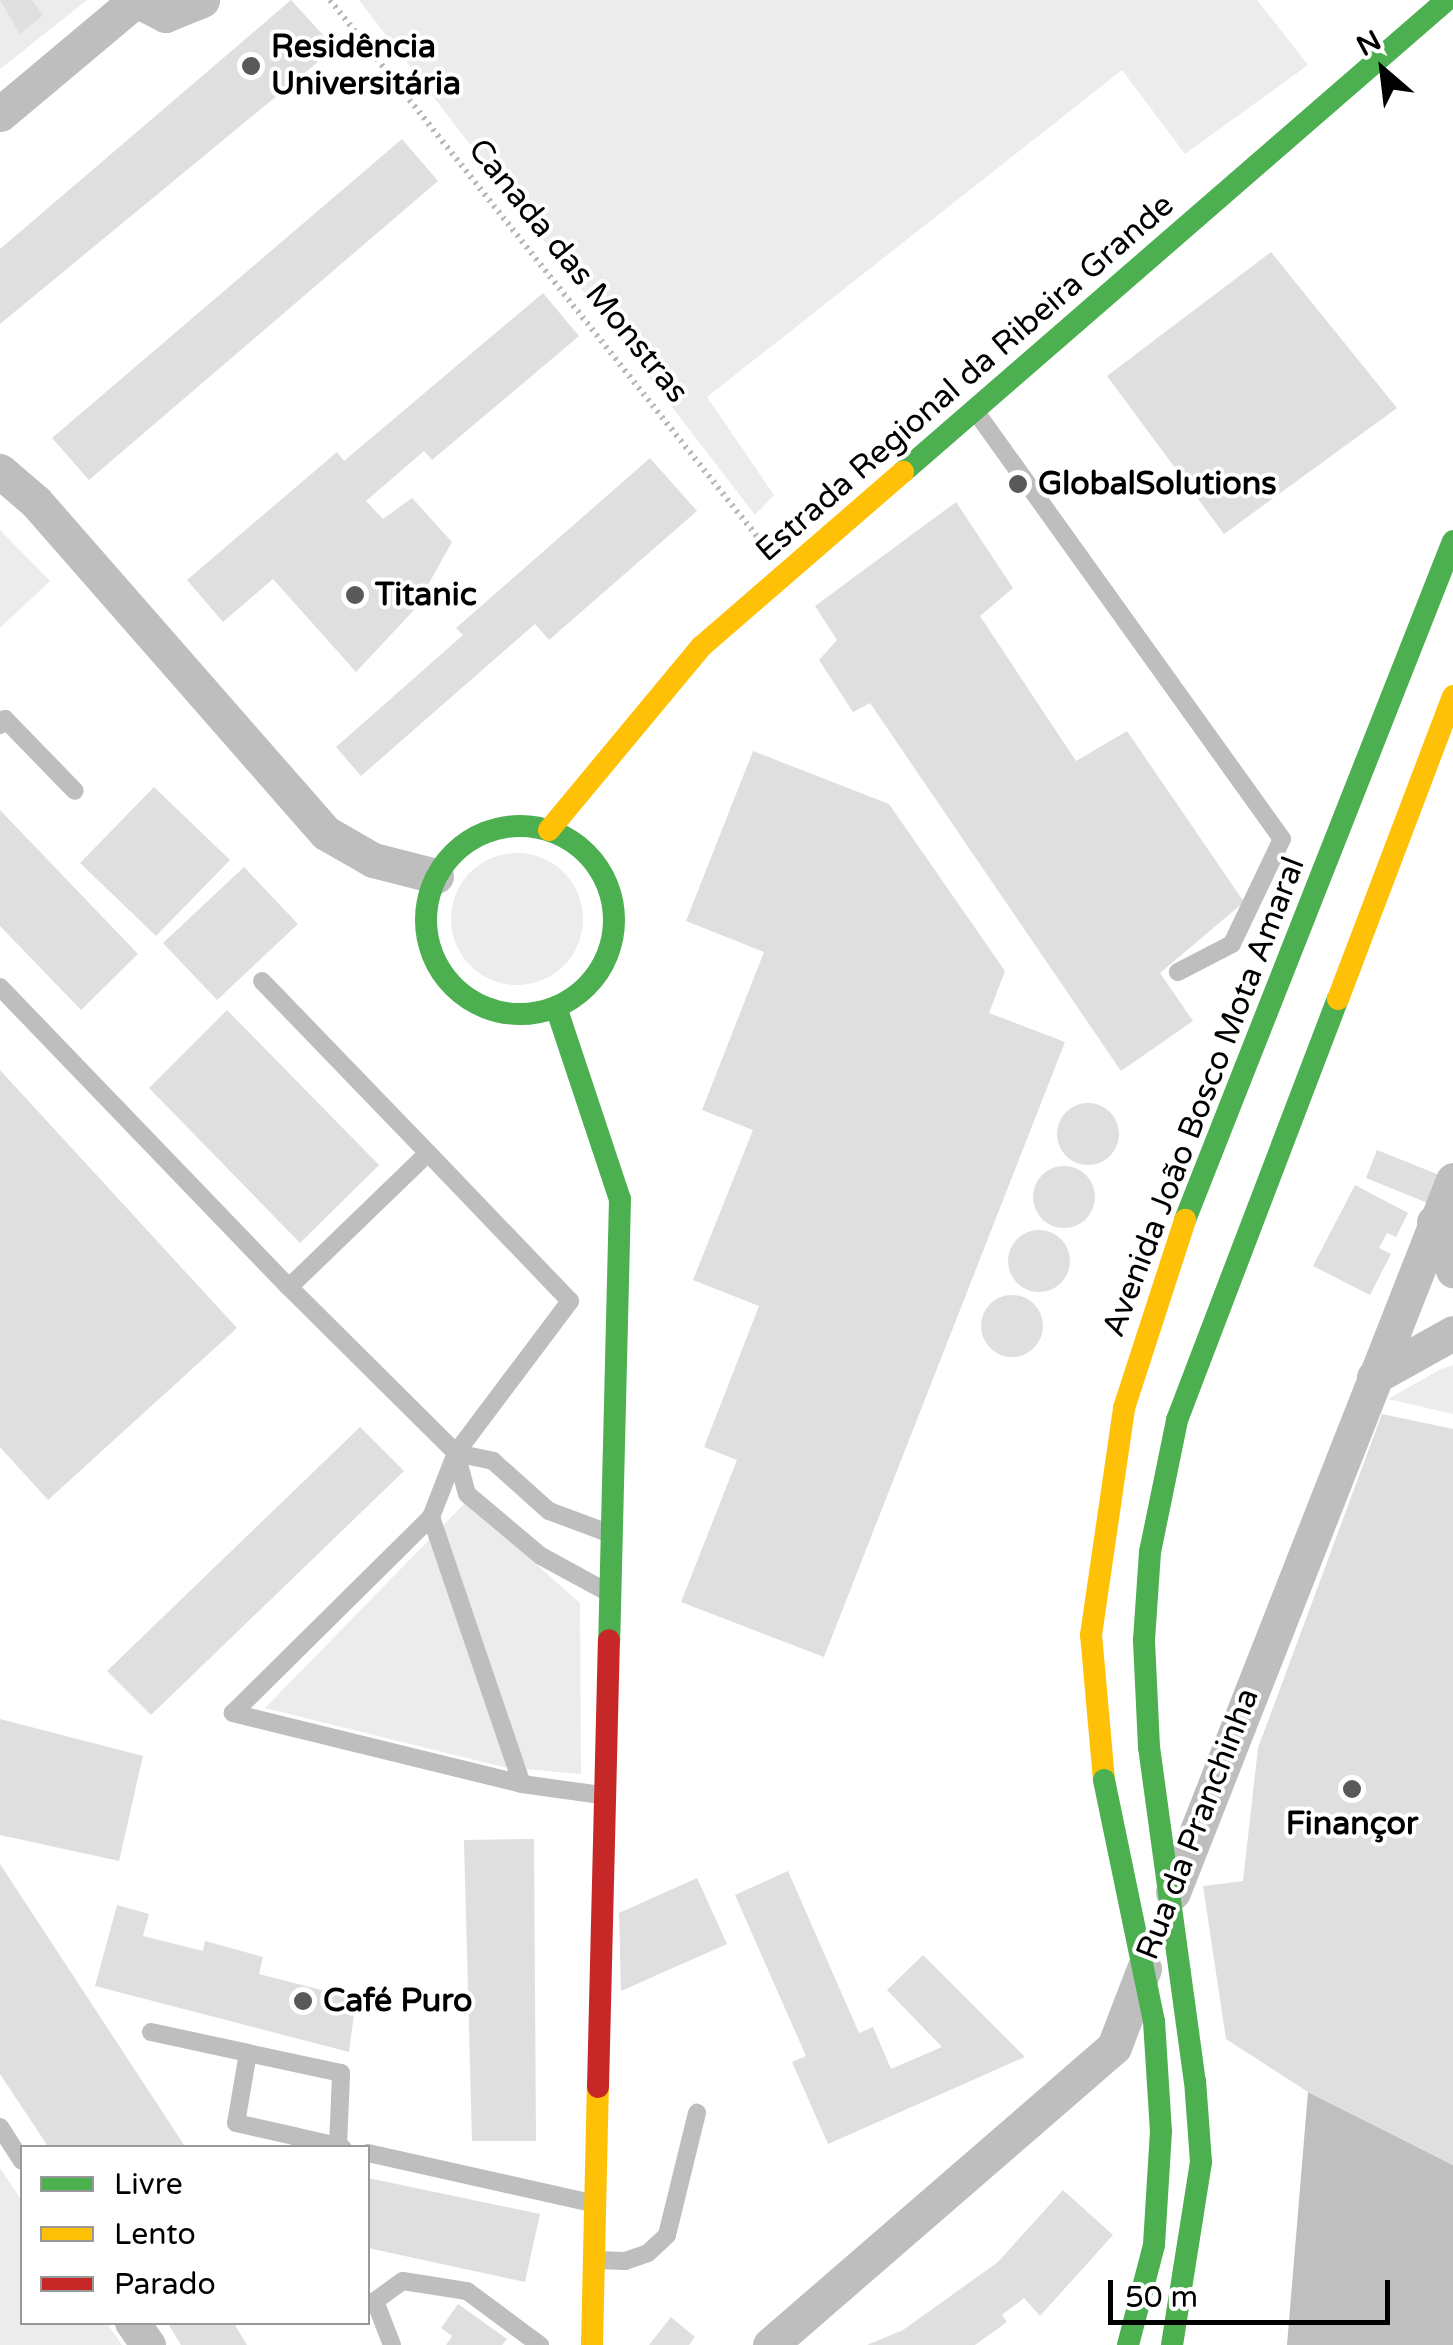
<!DOCTYPE html>
<html>
<head>
<meta charset="utf-8">
<style>
	body { margin:0 }
	#map { position:relative; width:1453px; height:2345px; overflow:hidden; background:#fff; font-family:"Varela Round",sans-serif }
	div>[style] { position:absolute }
	[style*='--x'] { left:calc(var(--x)*1px); top:calc(var(--y)*1px); width:calc(var(--w)*1px); rotate:calc(var(--a)*1deg) }
	.green>* { inset:0; background:#ececec }
	.round { border-radius:50% }
	.water>* { inset:0; background:#bfbfbf }
	.building>* { inset:0; background:#dfdfdf }
	.path>* { height:6px; margin-top:-3px; transform-origin:0; background:repeating-linear-gradient(90deg,#b9b9b9 0 2.5px,transparent 0 7.5px) }
	.lane>* { height:18px; margin:-9px; padding:0 9px; transform-origin:9px; border-radius:9px; background:#bebebe }
	.street>* { height:35px; margin:-17.5px; padding:0 17.5px; transform-origin:17.5px; border-radius:17.5px; background:#bebebe }
	.fast>* { height:22px; margin:-11px; padding:0 11px; transform-origin:11px; border-radius:11px; background:#4caf50 }
	.fast>.ring { margin:-11px; padding:0; box-sizing:content-box; background:none; border:22px solid #4caf50; border-radius:50% }
	.slow>* { height:22px; margin:-11px; padding:0 11px; transform-origin:11px; border-radius:11px; background:#ffc107 }
	.jam>* { height:22px; margin:-11px; padding:0 11px; transform-origin:11px; border-radius:11px; background:#c62828 }
	.fast-bridge>* { height:22px; margin:-11px; padding:0 11px; transform-origin:11px; border-radius:11px; background:#4caf50 }
	.dots>* { width:28px; height:28px; translate:-50% -50%; box-sizing:border-box; border:5px solid #fff; border-radius:50% }
	span { translate:-50% -50%; white-space:nowrap; text-align:center; line-height:1.15; -webkit-text-stroke:8px #fff; paint-order:stroke }
	.poi-label { font-size:32px; color:#000; font-weight:700 }
	.left { translate:0 -50%; text-align:left }
	.street-label { font-size:32px; color:#000 }
	.legend { position:absolute; left:20px; top:2145px; width:350px; height:180px; box-sizing:border-box; background:#fff; border:2px solid #999; margin:0; padding:12px 18px; list-style:none; font-size:30px; color:#000 }
	.legend li { display:flex; align-items:center; gap:20px; height:50px }
	.legend b { width:50px; border:2px solid #999 }
	.north { position:absolute; left:1333px; top:20px; width:100px; height:100px; -webkit-text-stroke:8px #fff; paint-order:stroke; rotate:332deg; font-size:28px; font-weight:700; line-height:40px; text-align:center; color:#000 }
	.north::after { content:''; display:block; margin:auto; width:35px; height:45px; background:#000; clip-path:polygon(50% 0,100% 100%,50% 72%,0 100%) }
	.scale { position:absolute; left:1108px; top:2280px; width:282px; height:45px; box-sizing:border-box; border:5px solid #000; border-top:0; padding-left:12px; font-size:30px; line-height:35px; white-space:nowrap; color:#000; -webkit-text-stroke:8px #fff; paint-order:stroke }
</style>
</head>
<body>
<div id="map">
	<div class="green">
		<i style="clip-path:polygon(0 0,87px 0,0 69px)"></i>
		<i style="clip-path:polygon(359px 0,1257px 0,1308px 65px,1185px 154px,1122px 70px,707px 397px,774px 495px,755px 515px)"></i>
		<i style="clip-path:polygon(0 530px,50px 581px,0 628px)"></i>
		<i class="round" style="left:451px;top:853px;width:132px;height:132px"></i>
		<i style="clip-path:polygon(1453px 1365px,1453px 1414px,1388px 1399px,1441px 1369px)"></i>
		<i style="clip-path:polygon(466px 1502px,580px 1603px,581px 1774px,503px 1767px,265px 1708px)"></i>
		<i style="clip-path:polygon(0 2168px,22px 2201px,22px 2322px,107px 2323px,122px 2345px,0 2345px)"></i>
	</div>
	<div class="water">
		<i style="clip-path:polygon(1308px 2092px,1453px 2165px,1453px 2345px,1287px 2345px)"></i>
	</div>
	<div class="building">
		<i style="clip-path:polygon(0 0,32px 0,43px 15px,20px 34px)"></i>
		<i style="clip-path:polygon(291px 0,335px 48px,0 324px,0 249px)"></i>
		<i style="clip-path:polygon(402px 139px,438px 181px,89px 480px,52px 438px)"></i>
		<i style="clip-path:polygon(1271px 252px,1397px 408px,1224px 534px,1107px 376px)"></i>
		<i style="clip-path:polygon(543px 293px,579px 336px,432px 460px,424px 451px,366px 501px,383px 519px,412px 498px,452px 542px,414px 610px,356px 672px,273px 579px,223px 622px,187px 580px,337px 452px,344px 461px)"></i>
		<i style="clip-path:polygon(650px 458px,697px 511px,549px 640px,535px 624px,361px 776px,336px 747px,463px 635px,456px 628px)"></i>
		<i style="clip-path:polygon(956px 502px,1013px 588px,980px 616px,1076px 761px,1127px 731px,1244px 902px,1160px 973px,1193px 1021px,1121px 1071px,870px 703px,853px 712px,819px 660px,837px 640px,815px 606px)"></i>
		<i style="clip-path:polygon(753px 751px,889px 804px,1005px 971px,989px 1013px,1065px 1042px,824px 1657px,681px 1602px,737px 1460px,704px 1447px,759px 1306px,693px 1280px,753px 1130px,702px 1110px,764px 952px,686px 921px)"></i>
		<i style="clip-path:polygon(154px 787px,230px 860px,156px 936px,80px 863px)"></i>
		<i style="clip-path:polygon(0 810px,138px 954px,81px 1010px,0 926px)"></i>
		<i style="clip-path:polygon(244px 867px,298px 924px,217px 1000px,163px 943px)"></i>
		<i style="clip-path:polygon(227px 1010px,379px 1165px,300px 1243px,149px 1088px)"></i>
		<i style="clip-path:polygon(0 1070px,237px 1328px,48px 1500px,0 1447px)"></i>
		<i class="round" style="left:1057px;top:1103px;width:62px;height:62px"></i>
		<i style="clip-path:polygon(1377px 1150px,1442px 1176px,1430px 1204px,1366px 1178px)"></i>
		<i class="round" style="left:1033px;top:1166px;width:62px;height:62px"></i>
		<i style="clip-path:polygon(1355px 1185px,1408px 1213px,1396px 1237px,1387px 1233px,1379px 1248px,1391px 1254px,1370px 1295px,1313px 1266px)"></i>
		<i class="round" style="left:1008px;top:1230px;width:62px;height:62px"></i>
		<i class="round" style="left:981px;top:1295px;width:62px;height:62px"></i>
		<i style="clip-path:polygon(1382px 1414px,1453px 1429px,1453px 2165px,1308px 2092px,1226px 2039px,1203px 1886px,1243px 1881px,1258px 1748px)"></i>
		<i style="clip-path:polygon(360px 1427px,404px 1471px,151px 1715px,107px 1671px)"></i>
		<i style="clip-path:polygon(0 1719px,143px 1756px,119px 1861px,0 1835px)"></i>
		<i style="clip-path:polygon(534px 1839px,536px 2141px,472px 2141px,464px 1840px)"></i>
		<i style="clip-path:polygon(0 1864px,133px 2067px,186px 2148px,49px 2148px,0 2074px)"></i>
		<i style="clip-path:polygon(788px 1871px,859px 2033px,873px 2027px,891px 2069px,942px 2047px,887px 1990px,923px 1955px,1025px 2057px,828px 2144px,792px 2062px,806px 2056px,735px 1895px)"></i>
		<i style="clip-path:polygon(697px 1878px,727px 1944px,621px 1991px,619px 1913px)"></i>
		<i style="clip-path:polygon(117px 1905px,149px 1914px,143px 1936px,203px 1951px,205px 1941px,263px 1957px,259px 1974px,356px 1999px,349px 2052px,95px 1986px)"></i>
		<i style="clip-path:polygon(368px 2178px,540px 2214px,525px 2282px,368px 2248px)"></i>
		<i style="clip-path:polygon(1063px 2190px,1113px 2235px,1040px 2316px,1024px 2298px,1002px 2315px,1007px 2322px,975px 2345px,867px 2345px,903px 2330px,998px 2262px)"></i>
		<i style="clip-path:polygon(458px 2304px,507px 2339px,502px 2345px,446px 2345px,452px 2336px,441px 2328px)"></i>
		<i style="clip-path:polygon(671px 2317px,695px 2337px,689px 2345px,649px 2345px)"></i>
		<i style="clip-path:polygon(167px 2322px,233px 2322px,247px 2345px,181px 2345px)"></i>
	</div>
	<div class="path">
		<i style="--x:330;--y:0;--w:689;--a:51.48"></i>
	</div>
	<div class="lane">
		<i style="--x:976;--y:412;--w:525;--a:54.37"></i>
		<i style="--x:1282;--y:839;--w:116;--a:115.5"></i>
		<i style="--x:1232;--y:944;--w:61;--a:152.6"></i>
		<i style="--x:0;--y:725;--w:8;--a:-50"></i>
		<i style="--x:5;--y:719;--w:100;--a:45.8"></i>
		<i style="--x:262;--y:981;--w:239;--a:46"></i>
		<i style="--x:0;--y:987;--w:417;--a:46.1"></i>
		<i style="--x:289;--y:1287;--w:235;--a:44.8"></i>
		<i style="--x:456;--y:1453;--w:190;--a:-53.1"></i>
		<i style="--x:570;--y:1301;--w:205;--a:-133.8"></i>
		<i style="--x:428;--y:1153;--w:193;--a:136"></i>
		<i style="--x:456;--y:1453;--w:42;--a:75"></i>
		<i style="--x:467;--y:1494;--w:97;--a:40"></i>
		<i style="--x:541;--y:1556;--w:75;--a:28.6"></i>
		<i style="--x:456;--y:1453;--w:38;--a:12"></i>
		<i style="--x:493;--y:1461;--w:75;--a:41.8"></i>
		<i style="--x:549;--y:1511;--w:66;--a:20.4"></i>
		<i style="--x:431;--y:1517;--w:282;--a:71.2"></i>
		<i style="--x:522;--y:1784;--w:298;--a:-166.2"></i>
		<i style="--x:233;--y:1713;--w:279;--a:-44.7"></i>
		<i style="--x:431;--y:1517;--w:69;--a:-68.7"></i>
		<i style="--x:522;--y:1784;--w:80;--a:7.9"></i>
		<i style="--x:151;--y:2032;--w:99;--a:12.2"></i>
		<i style="--x:0;--y:2127;--w:40;--a:57.1"></i>
		<i style="--x:338;--y:2146;--w:73;--a:-87.6"></i>
		<i style="--x:341;--y:2073;--w:95;--a:-167.9"></i>
		<i style="--x:248;--y:2053;--w:71;--a:99.7"></i>
		<i style="--x:236;--y:2123;--w:59;--a:12.6"></i>
		<i style="--x:294;--y:2136;--w:45;--a:12.8"></i>
		<i style="--x:338;--y:2146;--w:5;--a:22"></i>
		<i style="--x:368;--y:2153;--w:229;--a:12.6"></i>
		<i style="--x:595;--y:2260;--w:30;--a:2"></i>
		<i style="--x:625;--y:2261;--w:24;--a:-19"></i>
		<i style="--x:648;--y:2253;--w:26;--a:-43"></i>
		<i style="--x:667;--y:2235;--w:126;--a:-76.2"></i>
		<i style="--x:392;--y:2345;--w:47;--a:-111.1"></i>
		<i style="--x:375;--y:2301;--w:34;--a:-36"></i>
		<i style="--x:403;--y:2281;--w:65;--a:8.9"></i>
		<i style="--x:467;--y:2291;--w:91;--a:36.5"></i>
	</div>
	<div class="street">
		<i style="--x:0;--y:114;--w:177;--a:-40"></i>
		<i style="--x:136;--y:0;--w:33;--a:27"></i>
		<i style="--x:165;--y:15;--w:40;--a:-22"></i>
		<i style="--x:0;--y:471;--w:48;--a:40.7"></i>
		<i style="--x:36;--y:502;--w:440;--a:48.8"></i>
		<i style="--x:326;--y:833;--w:54;--a:29.9"></i>
		<i style="--x:373;--y:860;--w:65;--a:14.3"></i>
		<i style="--x:1434;--y:1222;--w:52;--a:68.4"></i>
		<i style="--x:1374;--y:1377;--w:90;--a:-29.1"></i>
		<i style="--x:1173;--y:1892;--w:765;--a:-68.53"></i>
		<i style="--x:132;--y:2322;--w:28;--a:55"></i>
		<i style="--x:770;--y:2345;--w:455;--a:-40.9"></i>
		<i style="--x:1114;--y:2047;--w:84;--a:-69"></i>
	</div>
	<div class="fast">
		<i style="--x:903;--y:472;--w:720;--a:-40.95"></i>
		<i class="ring" style="left:426px;top:826px;width:166px;height:166px"></i>
		<i style="--x:556;--y:1007;--w:202;--a:71.6"></i>
		<i style="--x:620;--y:1199;--w:441;--a:91.4"></i>
		<i style="--x:1185;--y:1220;--w:730;--a:-68.46"></i>
		<i style="--x:1149;--y:1747;--w:107;--a:-92.7"></i>
		<i style="--x:1144;--y:1640;--w:88;--a:-86.1"></i>
		<i style="--x:1150;--y:1552;--w:135;--a:-78.4"></i>
		<i style="--x:1177;--y:1420;--w:451;--a:-69.1"></i>
		<i style="--x:1128;--y:2345;--w:103;--a:-75.4"></i>
		<i style="--x:1154;--y:2245;--w:114;--a:-86.5"></i>
		<i style="--x:1172;--y:2345;--w:185;--a:-81"></i>
		<i style="--x:1201;--y:2162;--w:81;--a:-94.2"></i>
	</div>
	<div class="slow">
		<i style="--x:549;--y:830;--w:239;--a:-50.3"></i>
		<i style="--x:702;--y:646;--w:266;--a:-40.9"></i>
		<i style="--x:1338;--y:999;--w:324;--a:-69.2"></i>
		<i style="--x:1104;--y:1780;--w:146;--a:-95.1"></i>
		<i style="--x:1091;--y:1635;--w:229;--a:-81.7"></i>
		<i style="--x:1124;--y:1408;--w:198;--a:-72"></i>
		<i style="--x:592;--y:2345;--w:258;--a:-88.7"></i>
	</div>
	<div class="jam">
		<i style="--x:598;--y:2087;--w:447;--a:-88.6"></i>
	</div>
	<div class="fast-bridge">
		<i style="--x:1149;--y:1747;--w:337;--a:82.2"></i>
		<i style="--x:1104;--y:1780;--w:246;--a:78.3"></i>
		<i style="--x:1154;--y:2021;--w:110;--a:86.4"></i>
	</div>
	<div class="dots">
		<i style="left:251px;top:66px;background:#595959"></i>
		<i style="left:1018px;top:484px;background:#595959"></i>
		<i style="left:355px;top:595px;background:#595959"></i>
		<i style="left:1352px;top:1789px;background:#595959"></i>
		<i style="left:303px;top:2001px;background:#595959"></i>
	</div>
	<div class="poi-label">
		<span class="left" style="left:271px;top:66px">Residência<br>Universitária</span>
		<span class="left" style="left:1038px;top:484px">GlobalSolutions</span>
		<span class="left" style="left:375px;top:595px">Titanic</span>
		<span style="left:1352px;top:1824px">Finançor</span>
		<span class="left" style="left:323px;top:2001px">Café Puro</span>
	</div>
	<div class="street-label">
		<span style="left:578px;top:271px;rotate:51deg">Canada das Monstras</span>
		<span style="left:965px;top:378px;rotate:-41deg">Estrada Regional da Ribeira Grande</span>
		<span style="left:1204px;top:1097px;rotate:-69deg">Avenida João Bosco Mota Amaral</span>
		<span style="left:1198px;top:1824px;rotate:-69deg">Rua da Pranchinha</span>
	</div>
	<ul class="legend">
	<li><b style="height:12px;background:#4caf50"></b>Livre</li>
	<li><b style="height:12px;background:#ffc107"></b>Lento</li>
	<li><b style="height:12px;background:#c62828"></b>Parado</li>
	</ul>
	<div class="north">N</div>
	<div class="scale">50 m</div>
</div>
</body>
</html>
